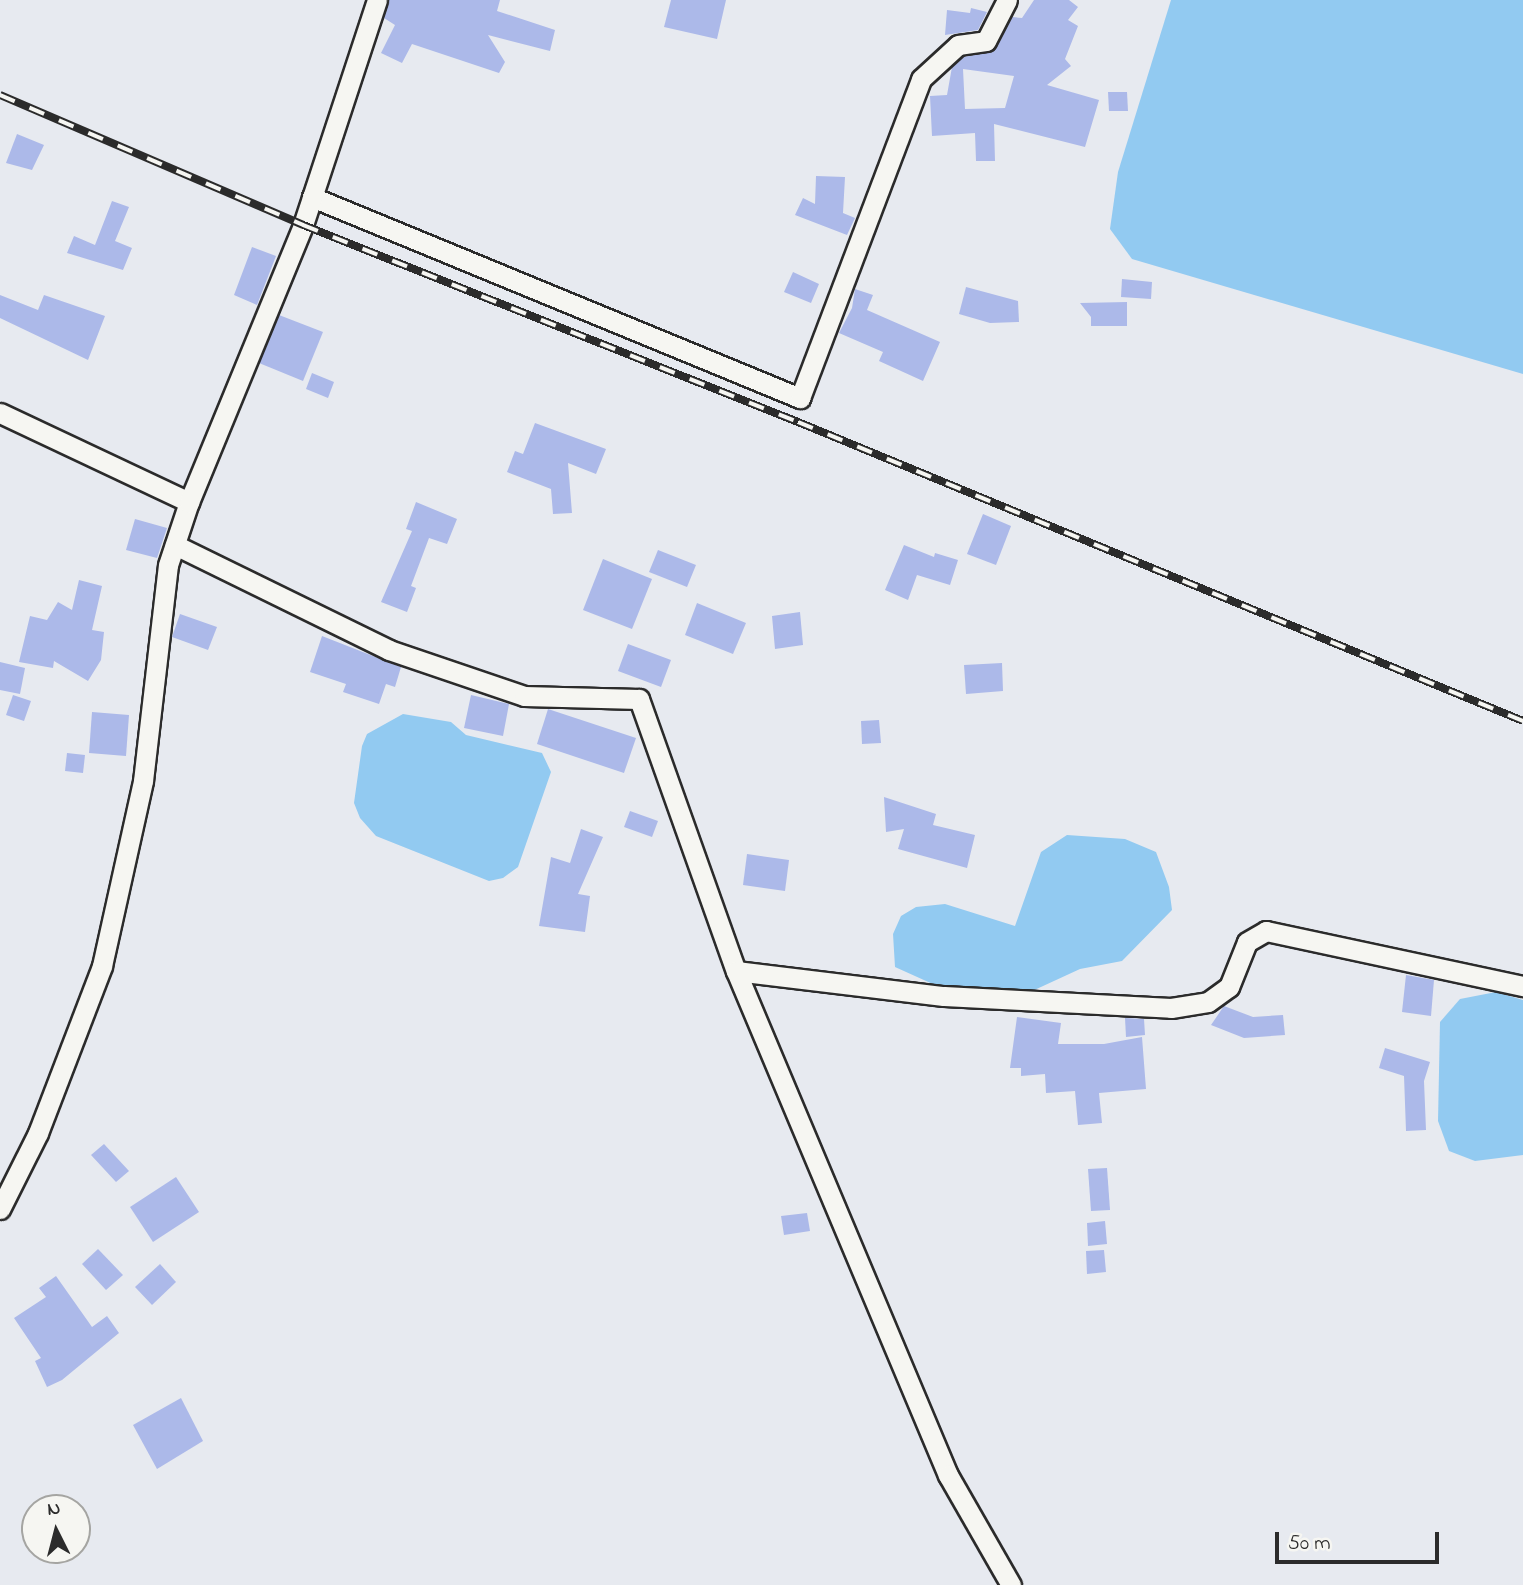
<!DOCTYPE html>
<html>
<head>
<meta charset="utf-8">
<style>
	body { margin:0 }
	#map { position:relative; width:1523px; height:1585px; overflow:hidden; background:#e7eaf0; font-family:"Indie Flower",sans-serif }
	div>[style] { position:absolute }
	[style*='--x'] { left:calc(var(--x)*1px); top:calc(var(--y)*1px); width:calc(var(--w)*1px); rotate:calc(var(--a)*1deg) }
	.water>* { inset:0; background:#92caf1 }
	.building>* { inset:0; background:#acb9e9 }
	.roads { filter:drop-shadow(2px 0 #2b2b2b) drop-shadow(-2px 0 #2b2b2b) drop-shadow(0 2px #2b2b2b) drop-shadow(0 -2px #2b2b2b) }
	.minor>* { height:19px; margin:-9.5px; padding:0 9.5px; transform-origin:9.5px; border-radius:9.5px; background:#f6f6f2 }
	.rail>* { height:8px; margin-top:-4px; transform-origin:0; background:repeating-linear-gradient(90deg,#f6f6f2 0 16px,#2b2b2b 0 32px); box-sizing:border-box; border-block:2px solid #2b2b2b }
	span { translate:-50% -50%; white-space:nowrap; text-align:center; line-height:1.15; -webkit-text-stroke:5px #f6f6f2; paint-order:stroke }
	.north { position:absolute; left:21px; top:1494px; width:70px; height:70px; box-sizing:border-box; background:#f6f6f2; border:2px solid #a5a5a2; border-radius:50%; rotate:354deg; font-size:19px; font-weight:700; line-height:28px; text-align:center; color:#2b2b2b }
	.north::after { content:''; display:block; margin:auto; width:24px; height:32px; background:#2b2b2b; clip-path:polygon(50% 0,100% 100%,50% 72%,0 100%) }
	.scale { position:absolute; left:1275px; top:1532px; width:164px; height:32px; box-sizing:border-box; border:4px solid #2b2b2b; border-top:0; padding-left:9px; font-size:21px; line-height:24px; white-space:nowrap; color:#2b2b2b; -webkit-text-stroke:5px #f6f6f2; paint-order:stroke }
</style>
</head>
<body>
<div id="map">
	<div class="water">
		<i style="clip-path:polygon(1171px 0,1523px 0,1523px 374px,1132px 259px,1110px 229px,1118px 172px)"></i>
		<i style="clip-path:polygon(403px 714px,451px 722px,466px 735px,542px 753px,551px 772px,518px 867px,503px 878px,489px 881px,376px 836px,360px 818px,354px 803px,362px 746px,367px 734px)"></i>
		<i style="clip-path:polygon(1067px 835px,1125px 839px,1156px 852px,1169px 887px,1172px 910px,1122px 961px,1080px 969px,1017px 998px,946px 990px,895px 967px,893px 934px,901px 916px,916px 907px,945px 904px,1015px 926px,1041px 852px)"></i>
		<i style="clip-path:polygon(1496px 992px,1523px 1000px,1523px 1155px,1475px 1161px,1449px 1151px,1438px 1121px,1440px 1022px,1460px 999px)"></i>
	</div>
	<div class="building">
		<i style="clip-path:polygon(389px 0,500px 0,497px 11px,555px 30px,550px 51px,488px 35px,505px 62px,499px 73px,412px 44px,402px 63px,381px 53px,395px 25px,384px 18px)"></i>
		<i style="clip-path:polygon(671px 0,726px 0,717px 39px,664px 27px)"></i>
		<i style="clip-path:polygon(evenodd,1034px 0,1069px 0,1078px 7px,1068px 20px,1078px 26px,1065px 59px,1071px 66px,1047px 85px,1099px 100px,1085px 147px,994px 124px,995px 161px,976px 161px,975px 133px,932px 136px,930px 96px,947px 95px,952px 67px,963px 57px,994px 51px,1012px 17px,1022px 18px,1034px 0,963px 69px,1014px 76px,1005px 108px,965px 109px,963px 69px)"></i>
		<i style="clip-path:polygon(971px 8px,987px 12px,978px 30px,945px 35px,947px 10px,970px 13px)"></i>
		<i style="clip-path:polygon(1108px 92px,1127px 92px,1128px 111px,1109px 111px)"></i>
		<i style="clip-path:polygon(17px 134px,44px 145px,32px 170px,6px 163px)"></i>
		<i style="clip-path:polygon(816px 176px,845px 177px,843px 213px,855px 218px,847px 235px,795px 215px,803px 198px,815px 204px)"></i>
		<i style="clip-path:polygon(112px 201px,129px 207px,115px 241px,132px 248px,123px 270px,67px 253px,74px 236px,95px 245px)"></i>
		<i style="clip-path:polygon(252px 247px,276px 256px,257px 305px,234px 295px)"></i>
		<i style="clip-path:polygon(793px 272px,819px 284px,811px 303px,784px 292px)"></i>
		<i style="clip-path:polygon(1122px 279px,1152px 282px,1151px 299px,1121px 297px)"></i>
		<i style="clip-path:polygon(966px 287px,1018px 301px,1019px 322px,990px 323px,959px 314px)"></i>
		<i style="clip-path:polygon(855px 289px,873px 295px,867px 310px,940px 342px,923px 381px,879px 361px,883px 352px,839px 333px,852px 308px)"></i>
		<i style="clip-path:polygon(0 295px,38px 310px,44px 295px,105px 316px,88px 360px,0 318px)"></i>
		<i style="clip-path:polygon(1127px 302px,1127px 326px,1091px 326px,1091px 317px,1080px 303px)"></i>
		<i style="clip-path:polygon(279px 315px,323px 332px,303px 381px,259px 363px)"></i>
		<i style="clip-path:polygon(312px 373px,334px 382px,328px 398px,306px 389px)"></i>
		<i style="clip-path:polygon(535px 423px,606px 449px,596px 474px,568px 463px,572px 513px,553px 514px,551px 489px,507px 472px,515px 451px,523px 454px)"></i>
		<i style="clip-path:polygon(416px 502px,457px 519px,447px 544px,429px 538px,411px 586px,416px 588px,407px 612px,381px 602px,412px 531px,406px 529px)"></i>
		<i style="clip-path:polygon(983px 514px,1011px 526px,996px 565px,967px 554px)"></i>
		<i style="clip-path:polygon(135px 519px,167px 528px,157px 558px,126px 550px)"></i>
		<i style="clip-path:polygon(904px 545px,934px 557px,935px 553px,958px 560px,950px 585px,917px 575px,908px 600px,885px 590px)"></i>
		<i style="clip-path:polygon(658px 550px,696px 565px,687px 587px,649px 572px)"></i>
		<i style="clip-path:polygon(603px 559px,652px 579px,632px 629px,583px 610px)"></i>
		<i style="clip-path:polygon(79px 580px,102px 586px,92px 630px,104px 632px,101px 660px,88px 681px,54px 661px,53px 668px,19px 662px,30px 616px,47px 620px,58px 602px,72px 610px)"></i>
		<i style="clip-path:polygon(697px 603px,746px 623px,733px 654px,685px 635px)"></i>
		<i style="clip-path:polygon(800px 612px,803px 645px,775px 649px,772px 616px)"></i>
		<i style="clip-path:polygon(180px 614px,217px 627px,208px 650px,172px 637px)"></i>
		<i style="clip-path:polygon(322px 636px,401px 667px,395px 687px,386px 684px,379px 704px,343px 692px,346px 684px,310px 672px)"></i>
		<i style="clip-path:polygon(628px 644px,671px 660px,661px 687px,618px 671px)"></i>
		<i style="clip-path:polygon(0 662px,25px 668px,20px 694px,0 690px)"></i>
		<i style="clip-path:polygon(1002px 663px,1003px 691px,966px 694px,964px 665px)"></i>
		<i style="clip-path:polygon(13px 695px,31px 701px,24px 721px,6px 715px)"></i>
		<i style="clip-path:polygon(471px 695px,509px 704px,503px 736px,464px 728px)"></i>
		<i style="clip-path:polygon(548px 709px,636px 738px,624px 773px,537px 744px)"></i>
		<i style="clip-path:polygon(92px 712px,129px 715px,126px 756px,89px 753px)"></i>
		<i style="clip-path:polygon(879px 720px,881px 743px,862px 744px,861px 721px)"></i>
		<i style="clip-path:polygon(67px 753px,85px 755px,83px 773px,65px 771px)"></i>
		<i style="clip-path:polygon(884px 797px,936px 814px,933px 825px,975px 835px,967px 868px,898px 849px,904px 829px,886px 832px)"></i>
		<i style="clip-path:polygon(630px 811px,658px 821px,652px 837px,624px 827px)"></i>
		<i style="clip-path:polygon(581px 829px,603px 837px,578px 894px,590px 896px,585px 932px,539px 926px,551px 857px,570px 863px)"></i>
		<i style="clip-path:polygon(747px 854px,789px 860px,785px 891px,743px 885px)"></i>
		<i style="clip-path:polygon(1406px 975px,1434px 980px,1431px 1016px,1402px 1012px)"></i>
		<i style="clip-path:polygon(1224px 1006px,1253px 1017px,1283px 1015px,1285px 1035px,1244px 1038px,1211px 1025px)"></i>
		<i style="clip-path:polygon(1017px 1017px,1061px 1023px,1058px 1044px,1104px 1044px,1142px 1037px,1146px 1089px,1099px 1093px,1102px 1123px,1078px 1125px,1075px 1091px,1046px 1093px,1045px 1074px,1021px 1076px,1021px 1068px,1010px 1068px)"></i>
		<i style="clip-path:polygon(1125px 1018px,1144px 1019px,1145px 1035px,1126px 1037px)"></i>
		<i style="clip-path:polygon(1385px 1048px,1430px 1062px,1424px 1081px,1426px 1130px,1406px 1131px,1404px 1076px,1379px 1068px)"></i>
		<i style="clip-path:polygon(104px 1144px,129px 1171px,116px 1182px,91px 1155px)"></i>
		<i style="clip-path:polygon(1107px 1168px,1110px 1210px,1091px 1211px,1088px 1169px)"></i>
		<i style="clip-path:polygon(176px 1177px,199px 1212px,153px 1242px,130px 1207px)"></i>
		<i style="clip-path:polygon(807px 1213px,810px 1231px,784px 1235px,781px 1216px)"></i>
		<i style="clip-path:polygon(1105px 1221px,1107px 1244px,1088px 1246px,1087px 1223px)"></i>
		<i style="clip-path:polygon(98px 1249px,123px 1275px,106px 1290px,82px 1264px)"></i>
		<i style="clip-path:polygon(1104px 1250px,1106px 1272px,1087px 1274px,1086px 1251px)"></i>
		<i style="clip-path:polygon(160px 1264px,176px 1282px,152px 1305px,135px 1287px)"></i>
		<i style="clip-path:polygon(56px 1276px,92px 1327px,107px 1316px,119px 1333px,62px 1380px,47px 1387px,35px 1361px,41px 1358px,14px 1318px,46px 1297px,39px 1288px)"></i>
		<i style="clip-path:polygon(181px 1398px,203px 1441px,157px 1469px,133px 1425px)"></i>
	</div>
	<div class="roads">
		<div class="minor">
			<i style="--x:312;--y:197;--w:528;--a:22.39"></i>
			<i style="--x:800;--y:398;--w:341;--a:-69.2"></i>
			<i style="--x:921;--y:79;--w:50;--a:-42.6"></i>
			<i style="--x:958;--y:45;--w:28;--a:-8"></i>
			<i style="--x:986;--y:41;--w:46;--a:-62.9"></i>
			<i style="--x:0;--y:413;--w:209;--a:25.2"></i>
			<i style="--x:175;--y:545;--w:238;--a:26.1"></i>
			<i style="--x:389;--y:650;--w:143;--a:18.8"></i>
			<i style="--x:524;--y:696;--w:115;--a:1.5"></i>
			<i style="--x:639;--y:699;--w:289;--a:70.4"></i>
			<i style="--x:736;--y:971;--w:547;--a:67.19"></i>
			<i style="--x:948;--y:1475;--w:127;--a:60.2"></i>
			<i style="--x:736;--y:971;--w:209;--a:6.9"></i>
			<i style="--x:944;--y:996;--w:227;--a:3"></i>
			<i style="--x:1171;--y:1008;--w:37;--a:-9"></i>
			<i style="--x:1208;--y:1002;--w:26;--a:-36"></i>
			<i style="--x:1229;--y:987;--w:48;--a:-68.2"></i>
			<i style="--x:1247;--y:942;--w:22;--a:-30"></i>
			<i style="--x:1266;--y:931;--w:263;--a:12.1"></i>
			<i style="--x:0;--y:1209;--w:85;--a:-63.4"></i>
			<i style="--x:38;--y:1133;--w:179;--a:-69"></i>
			<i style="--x:102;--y:966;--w:189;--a:-77.5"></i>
			<i style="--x:143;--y:781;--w:217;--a:-83.4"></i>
			<i style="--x:168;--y:565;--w:66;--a:-71.6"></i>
			<i style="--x:189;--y:502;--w:300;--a:-67.6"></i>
			<i style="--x:303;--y:225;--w:237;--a:-71.8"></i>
		</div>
	</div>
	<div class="rail">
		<i style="--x:0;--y:95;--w:330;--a:23.2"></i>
		<i style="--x:303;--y:225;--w:533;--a:21.7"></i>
		<i style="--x:798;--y:422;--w:784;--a:22.41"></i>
	</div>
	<div class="north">N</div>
	<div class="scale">50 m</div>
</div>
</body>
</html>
